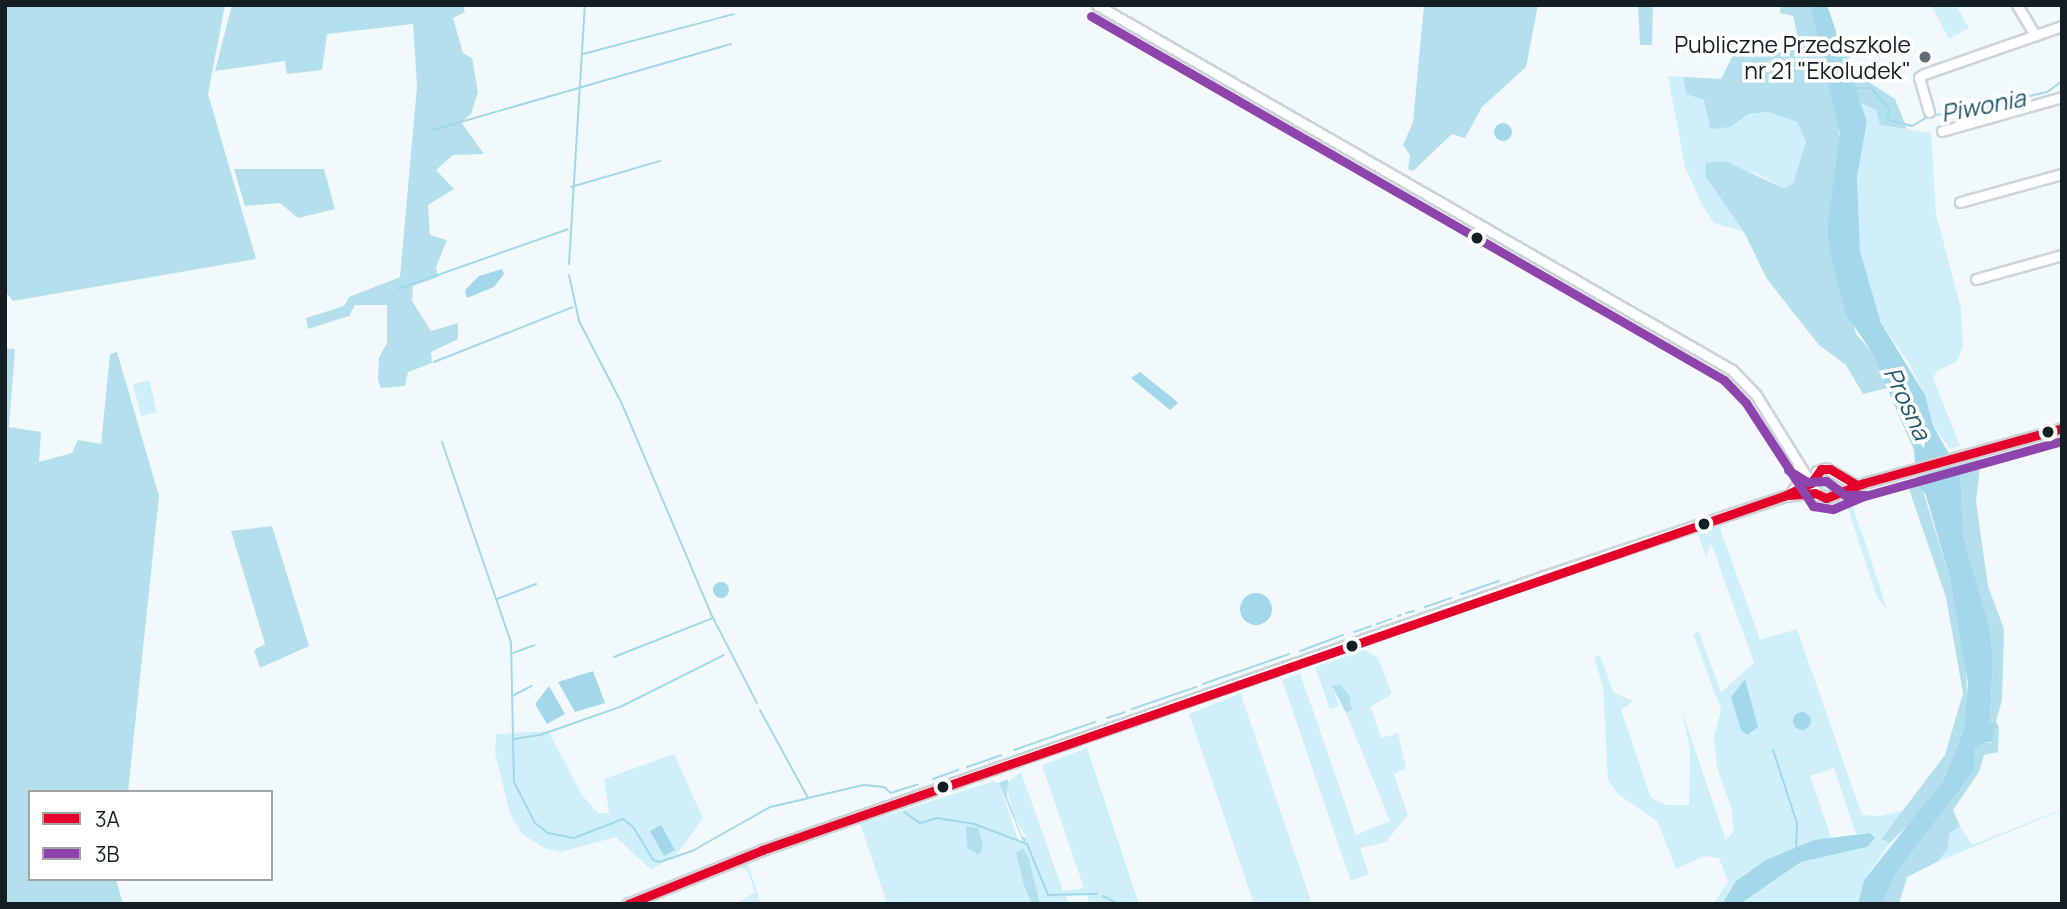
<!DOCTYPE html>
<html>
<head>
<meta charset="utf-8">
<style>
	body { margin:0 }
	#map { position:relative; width:2067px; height:909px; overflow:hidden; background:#f2f9fc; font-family:Manrope,sans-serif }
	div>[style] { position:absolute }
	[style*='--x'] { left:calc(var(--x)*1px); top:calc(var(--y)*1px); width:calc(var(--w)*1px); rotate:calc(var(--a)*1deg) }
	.green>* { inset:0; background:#cff0fb }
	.round { border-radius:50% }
	.forest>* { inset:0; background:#b4e0ee }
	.water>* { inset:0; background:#a2d8ea }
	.pier>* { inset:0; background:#f2f9fc }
	.stream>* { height:2px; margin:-1px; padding:0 1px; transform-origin:1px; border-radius:1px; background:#a2d8ea }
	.roads { filter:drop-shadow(2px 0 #cbd4d7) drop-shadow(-2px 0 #cbd4d7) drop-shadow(0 2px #cbd4d7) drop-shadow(0 -2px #cbd4d7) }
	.minor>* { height:9px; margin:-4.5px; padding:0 4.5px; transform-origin:4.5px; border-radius:4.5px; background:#fdfeff }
	.bus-1>* { height:9px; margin:-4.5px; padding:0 4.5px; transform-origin:4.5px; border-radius:4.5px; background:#e4002b }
	.bus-2>* { height:9px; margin:-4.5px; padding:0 4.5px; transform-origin:4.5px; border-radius:4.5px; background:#8e44ad }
	.dots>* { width:19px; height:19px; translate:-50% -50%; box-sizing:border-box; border:4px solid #fff; border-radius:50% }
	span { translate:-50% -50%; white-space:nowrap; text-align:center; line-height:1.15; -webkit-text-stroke:7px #fff; paint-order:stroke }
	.poi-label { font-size:23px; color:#141f23 }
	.right { translate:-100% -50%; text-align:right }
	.water-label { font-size:24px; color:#1d596a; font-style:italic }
	.frame { position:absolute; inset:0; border:7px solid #141f23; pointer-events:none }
	.legend { position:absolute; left:28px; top:790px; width:245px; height:91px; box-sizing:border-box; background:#fff; border:2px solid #a1a5a7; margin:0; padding:9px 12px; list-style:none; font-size:21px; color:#141f23 }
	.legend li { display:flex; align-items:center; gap:14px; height:35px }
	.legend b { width:35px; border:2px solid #a1a5a7 }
</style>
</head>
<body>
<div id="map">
	<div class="green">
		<i style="clip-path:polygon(1931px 5px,1956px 5px,1969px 28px,1949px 39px)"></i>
		<i style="clip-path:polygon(1668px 76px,1683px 77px,1686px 94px,1704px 99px,1731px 127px,1748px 114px,1769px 112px,1797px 122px,1806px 142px,1794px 184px,1783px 188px,1754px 172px,1705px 176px,1744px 232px,1714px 223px,1702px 205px,1685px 167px)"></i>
		<i style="clip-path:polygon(1861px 103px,1876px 110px,1880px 125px,1931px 133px,1936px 214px,1961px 308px,1963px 346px,1957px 361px,1937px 371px,1933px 378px,1960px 446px,1950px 449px,1933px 426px,1925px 395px,1910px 365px,1881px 323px,1860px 251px,1857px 178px,1867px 121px)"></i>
		<i style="clip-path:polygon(149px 380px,157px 412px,141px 416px,133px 384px)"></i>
		<i class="round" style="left:1817px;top:474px;width:18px;height:18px"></i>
		<i style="clip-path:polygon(1852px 505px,1864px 539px,1887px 609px,1877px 597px,1847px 506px)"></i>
		<i style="clip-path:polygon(1719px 525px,1760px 640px,1797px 629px,1862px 815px,1880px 816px,1905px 810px,1881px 838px,1890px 843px,1864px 880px,1858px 904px,1740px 904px,1801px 862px,1863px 848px,1870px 833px,1856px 834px,1834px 768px,1810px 776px,1831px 837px,1766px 861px,1745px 874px,1722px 904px,1713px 904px,1728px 882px,1719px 858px,1704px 856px,1676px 869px,1658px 822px,1618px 794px,1608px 780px,1603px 687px,1594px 657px,1600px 656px,1614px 693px,1633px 701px,1621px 710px,1651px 798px,1667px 805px,1689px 805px,1690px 748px,1681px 709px,1726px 840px,1733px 832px,1732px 810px,1717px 767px,1714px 736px,1721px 710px,1693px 634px,1699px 632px,1721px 692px,1754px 663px,1711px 543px,1706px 557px,1698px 533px)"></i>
		<i style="clip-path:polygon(1365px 650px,1378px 658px,1392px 694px,1371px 707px,1381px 738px,1398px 733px,1406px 768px,1394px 774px,1408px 815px,1386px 842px,1360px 848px,1369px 874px,1351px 881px,1282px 680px,1300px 673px,1356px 835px,1390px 821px,1346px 713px,1352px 710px,1332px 686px,1339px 706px,1330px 709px,1315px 667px)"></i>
		<i style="clip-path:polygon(1241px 693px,1242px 698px,1312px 904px,1254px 904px,1189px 714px)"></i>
		<i style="clip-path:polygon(548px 731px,582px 795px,598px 813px,609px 813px,604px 779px,674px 754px,703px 818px,677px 854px,651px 870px,616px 837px,561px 852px,544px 848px,522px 834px,510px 814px,495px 753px,496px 734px)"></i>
		<i style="clip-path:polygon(1087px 748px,1139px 904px,1090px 904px,1087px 895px,1081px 894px,1066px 896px,1069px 904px,1040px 904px,1029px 858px,1016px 853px,1032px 904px,887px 904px,860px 824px,994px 781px,999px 783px,1019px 842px,1027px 839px,1013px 814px,1006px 783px,1021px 772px,1063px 891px,1084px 888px,1042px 765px)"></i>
		<i style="clip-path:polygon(2062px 809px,2062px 810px,1937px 862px,1948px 849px,1949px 834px,1960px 826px,1972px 845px)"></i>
		<i style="clip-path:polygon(748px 865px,757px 891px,761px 904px,736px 904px,755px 892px,747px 870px,739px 867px)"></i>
	</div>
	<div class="forest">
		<i style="clip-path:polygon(5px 5px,225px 5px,208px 94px,256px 259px,13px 301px,5px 291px)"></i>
		<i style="clip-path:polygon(232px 5px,463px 5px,465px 12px,453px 18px,463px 53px,472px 58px,478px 92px,471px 114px,461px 122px,484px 154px,453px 155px,436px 170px,454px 189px,428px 205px,430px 235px,447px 240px,436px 267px,438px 277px,413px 286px,412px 301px,431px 331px,458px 323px,458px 339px,431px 352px,432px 363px,408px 372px,405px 386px,381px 388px,378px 380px,379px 358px,387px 343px,387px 305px,355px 305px,349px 316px,308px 329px,306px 318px,344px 306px,349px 297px,400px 277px,417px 86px,413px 24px,327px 34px,322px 70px,287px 74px,285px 61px,215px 71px)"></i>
		<i style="clip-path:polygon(1424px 5px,1538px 5px,1526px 67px,1482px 107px,1465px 138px,1452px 134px,1413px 171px,1408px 169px,1410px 155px,1403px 145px,1413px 122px)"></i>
		<i style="clip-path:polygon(1638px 5px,1653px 5px,1652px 45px,1640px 45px)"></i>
		<i style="clip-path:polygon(1781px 5px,1810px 5px,1838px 116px,1841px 154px,1827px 229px,1856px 334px,1871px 351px,1888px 388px,1863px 394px,1846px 365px,1819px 345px,1767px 279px,1744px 232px,1705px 176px,1706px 163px,1725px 161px,1783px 188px,1793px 184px,1806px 142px,1797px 122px,1769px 112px,1748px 114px,1731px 127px,1710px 129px,1704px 100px,1686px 94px,1683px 77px,1721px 79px,1738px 45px,1777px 53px,1793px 50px,1797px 33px,1793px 16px,1780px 13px)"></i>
		<i style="clip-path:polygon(1847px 53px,1861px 77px,1895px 99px,1907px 129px,1880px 125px,1876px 110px,1861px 103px,1842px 55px)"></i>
		<i style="clip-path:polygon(234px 169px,324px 169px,335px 209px,298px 218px,280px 203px,245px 206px)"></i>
		<i style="clip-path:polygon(5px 348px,15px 349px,9px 427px,41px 432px,39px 462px,72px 453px,78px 440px,101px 444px,110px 354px,117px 352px,159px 496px,128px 792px,30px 792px,30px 879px,116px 879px,123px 904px,5px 904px)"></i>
		<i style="clip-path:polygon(1981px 459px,1976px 501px,1988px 586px,2004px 629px,2002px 700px,1996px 722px,1990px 724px,1993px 655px,1989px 625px,1963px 535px,1957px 465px)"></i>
		<i style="clip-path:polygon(1921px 484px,1950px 579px,1966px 665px,1967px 697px,1964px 729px,1943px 781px,1923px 810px,1890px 843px,1881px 839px,1945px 755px,1963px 693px,1946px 597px,1909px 489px)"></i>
		<i style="clip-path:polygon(272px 526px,309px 646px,260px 668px,254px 650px,265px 644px,231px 531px)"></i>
		<i style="clip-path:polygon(1341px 685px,1349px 695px,1352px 710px,1346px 713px,1332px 686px)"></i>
		<i style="clip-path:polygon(1999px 728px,1998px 752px,1984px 755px,1979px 772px,1953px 810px,1960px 826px,1949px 834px,1948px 849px,1937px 862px,1907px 877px,1899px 904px,1882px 904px,1897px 872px,1974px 771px,1974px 750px,1984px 742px,1992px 743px,1993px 730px)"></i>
		<i style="clip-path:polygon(1008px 779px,1007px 797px,1022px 836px,1027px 839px,1024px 844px,999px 783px)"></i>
		<i style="clip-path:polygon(966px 826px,979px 828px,983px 847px,979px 855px,967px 848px)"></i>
		<i style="clip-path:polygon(1023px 848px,1029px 858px,1040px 904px,1032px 904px,1024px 885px,1016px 853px)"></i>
	</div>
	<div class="water">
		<i style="clip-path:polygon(1810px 5px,1827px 5px,1867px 121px,1857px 178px,1860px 251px,1881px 323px,1925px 395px,1933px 426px,1960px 473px,1963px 535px,1989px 625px,1993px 656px,1990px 723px,1996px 722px,1999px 728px,1993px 730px,1994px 742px,1984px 742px,1974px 750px,1974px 771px,1897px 872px,1882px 904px,1858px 904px,1864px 880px,1943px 781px,1964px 729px,1968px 683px,1950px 579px,1926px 495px,1917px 484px,1914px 450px,1871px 351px,1846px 314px,1831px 257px,1827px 229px,1840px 133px)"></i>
		<i class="round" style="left:1494px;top:123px;width:18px;height:18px"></i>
		<i style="clip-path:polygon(502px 269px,504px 274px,494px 287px,467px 298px,465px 290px,479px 276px)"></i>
		<i style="clip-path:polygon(1140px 372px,1175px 400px,1178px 403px,1170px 410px,1131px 378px)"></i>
		<i class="round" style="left:713px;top:582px;width:16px;height:16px"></i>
		<i class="round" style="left:1240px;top:593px;width:32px;height:32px"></i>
		<i style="clip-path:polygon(593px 671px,605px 703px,575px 712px,558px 682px)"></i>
		<i style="clip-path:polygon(1745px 679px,1758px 727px,1747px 735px,1741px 730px,1731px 697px)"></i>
		<i style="clip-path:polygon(549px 686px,565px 714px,547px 724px,535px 704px)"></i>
		<i class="round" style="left:1793px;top:712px;width:18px;height:18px"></i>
		<i style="clip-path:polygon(661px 825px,675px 850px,664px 856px,650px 831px)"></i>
		<i style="clip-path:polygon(1870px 833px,1875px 838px,1867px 847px,1801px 862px,1740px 904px,1722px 904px,1736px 881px,1766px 860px,1814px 840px)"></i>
	</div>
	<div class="pier">
		<i style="clip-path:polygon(1956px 452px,1960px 464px,1912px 478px,1909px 465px)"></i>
	</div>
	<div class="stream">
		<i style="--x:583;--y:54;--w:156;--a:-14.8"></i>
		<i style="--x:1853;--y:88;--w:18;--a:0"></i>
		<i style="--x:1871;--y:88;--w:28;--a:49"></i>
		<i style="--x:1889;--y:109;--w:11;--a:95"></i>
		<i style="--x:1888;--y:120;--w:25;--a:14"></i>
		<i style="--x:1912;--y:126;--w:22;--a:-30"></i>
		<i style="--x:1931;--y:115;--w:29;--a:-4"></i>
		<i style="--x:1960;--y:113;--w:89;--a:-13.6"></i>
		<i style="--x:2047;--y:92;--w:19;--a:-36"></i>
		<i style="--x:433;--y:130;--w:310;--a:-16.1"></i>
		<i style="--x:571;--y:187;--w:93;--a:-16.3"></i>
		<i style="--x:569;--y:264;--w:259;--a:-86.5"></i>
		<i style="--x:569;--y:275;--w:47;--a:77.7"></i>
		<i style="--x:579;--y:321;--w:93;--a:62.6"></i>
		<i style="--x:622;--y:404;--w:228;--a:67"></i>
		<i style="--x:711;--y:614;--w:100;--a:62.7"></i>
		<i style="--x:398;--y:289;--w:180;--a:-19.4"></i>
		<i style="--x:434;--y:362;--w:149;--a:-21.6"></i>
		<i style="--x:442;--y:442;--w:212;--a:71"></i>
		<i style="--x:511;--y:642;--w:140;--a:88.8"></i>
		<i style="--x:514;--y:782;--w:46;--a:62.9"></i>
		<i style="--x:535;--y:823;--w:16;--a:38"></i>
		<i style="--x:548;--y:833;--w:26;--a:11"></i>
		<i style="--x:574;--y:838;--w:53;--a:-21.2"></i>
		<i style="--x:623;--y:819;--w:14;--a:39"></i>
		<i style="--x:634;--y:828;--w:37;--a:59"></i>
		<i style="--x:653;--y:860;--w:7;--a:16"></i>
		<i style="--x:660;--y:862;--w:36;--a:-19"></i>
		<i style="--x:694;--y:850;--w:87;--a:-29.5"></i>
		<i style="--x:770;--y:807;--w:39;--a:-13"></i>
		<i style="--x:1461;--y:594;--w:40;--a:-18.9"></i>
		<i style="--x:497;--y:599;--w:42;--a:-21"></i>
		<i style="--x:1425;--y:607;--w:28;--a:-19"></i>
		<i style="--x:1406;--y:613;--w:8;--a:-14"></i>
		<i style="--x:1398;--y:616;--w:3;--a:-18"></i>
		<i style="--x:1377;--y:624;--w:15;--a:-20"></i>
		<i style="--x:1354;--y:632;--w:18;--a:-19"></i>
		<i style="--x:1300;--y:651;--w:46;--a:-20.4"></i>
		<i style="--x:513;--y:653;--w:23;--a:-20"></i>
		<i style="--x:614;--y:657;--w:106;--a:-21.5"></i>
		<i style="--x:1203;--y:684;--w:91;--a:-19.2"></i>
		<i style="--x:514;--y:695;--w:20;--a:-27"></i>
		<i style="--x:1132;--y:709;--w:68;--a:-19"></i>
		<i style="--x:760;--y:710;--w:100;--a:61.4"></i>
		<i style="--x:808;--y:798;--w:57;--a:-13.1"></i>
		<i style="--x:864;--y:785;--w:20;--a:6"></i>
		<i style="--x:884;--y:787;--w:9;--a:41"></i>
		<i style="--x:891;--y:793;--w:28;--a:-18"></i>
		<i style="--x:1107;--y:718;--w:19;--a:-18"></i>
		<i style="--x:514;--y:739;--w:26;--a:-9"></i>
		<i style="--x:540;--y:735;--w:85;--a:-19.3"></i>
		<i style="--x:620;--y:707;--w:116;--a:-26.6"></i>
		<i style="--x:1014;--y:750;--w:86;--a:-19.1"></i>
		<i style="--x:1773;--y:750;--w:77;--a:71.8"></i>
		<i style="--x:1797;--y:823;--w:24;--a:92"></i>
		<i style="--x:967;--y:767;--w:36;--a:-19"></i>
		<i style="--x:933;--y:779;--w:27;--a:-20"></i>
		<i style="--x:904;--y:812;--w:19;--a:35"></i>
		<i style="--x:920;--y:823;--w:18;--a:-16"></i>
		<i style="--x:937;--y:818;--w:37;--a:9"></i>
		<i style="--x:974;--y:824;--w:57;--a:20.7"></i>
		<i style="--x:1027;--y:844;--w:55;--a:67.6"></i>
		<i style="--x:1048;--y:895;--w:49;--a:-1.2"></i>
		<i style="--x:1103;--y:896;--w:17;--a:28"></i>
	</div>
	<div class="roads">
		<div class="minor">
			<i style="--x:1097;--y:5;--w:732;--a:29.89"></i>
			<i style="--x:1732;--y:370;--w:35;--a:46"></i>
			<i style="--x:1756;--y:395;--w:118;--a:58.2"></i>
			<i style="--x:1818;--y:495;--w:12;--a:9"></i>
			<i style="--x:1830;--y:497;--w:30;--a:-24"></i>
			<i style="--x:1857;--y:485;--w:213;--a:-15.5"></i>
			<i style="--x:2017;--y:5;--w:35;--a:59"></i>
			<i style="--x:1929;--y:112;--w:36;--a:-106"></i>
			<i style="--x:1919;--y:77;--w:6;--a:-31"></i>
			<i style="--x:1924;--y:74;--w:146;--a:-19.2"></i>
			<i style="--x:1942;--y:131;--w:125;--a:-15.8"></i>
			<i style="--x:1960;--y:202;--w:106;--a:-15.4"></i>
			<i style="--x:1976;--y:279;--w:89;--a:-15.6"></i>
			<i style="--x:1811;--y:483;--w:13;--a:-63"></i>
			<i style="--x:1817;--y:471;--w:9;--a:-18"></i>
			<i style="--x:1826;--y:468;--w:34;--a:30"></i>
			<i style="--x:1792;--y:491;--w:11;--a:-52"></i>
			<i style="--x:1799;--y:482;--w:15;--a:-94"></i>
			<i style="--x:627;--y:904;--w:145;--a:-21.8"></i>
			<i style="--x:762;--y:850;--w:829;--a:-19.31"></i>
			<i style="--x:1544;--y:576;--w:253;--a:-18.4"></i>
			<i style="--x:1784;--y:496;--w:31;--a:-6"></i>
		</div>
	</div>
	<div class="bus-1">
		<i style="--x:1789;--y:495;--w:26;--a:-4"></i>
		<i style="--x:1815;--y:493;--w:12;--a:24"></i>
		<i style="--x:1826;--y:498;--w:41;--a:-21.5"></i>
		<i style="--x:628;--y:904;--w:144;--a:-21.9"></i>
		<i style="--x:762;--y:850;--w:1082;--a:-19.11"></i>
		<i style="--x:1784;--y:496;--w:30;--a:-26"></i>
		<i style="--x:1811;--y:483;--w:17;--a:-54"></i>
		<i style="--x:1821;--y:469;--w:9;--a:0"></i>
		<i style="--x:1830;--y:469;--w:31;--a:31"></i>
		<i style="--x:1857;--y:485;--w:213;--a:-15.5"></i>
	</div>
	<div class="bus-2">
		<i style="--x:1091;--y:16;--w:730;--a:29.9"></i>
		<i style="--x:1724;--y:380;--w:32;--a:46"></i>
		<i style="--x:1746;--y:403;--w:123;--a:57"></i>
		<i style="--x:1813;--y:506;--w:20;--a:9"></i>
		<i style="--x:1833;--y:509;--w:30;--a:-23"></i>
		<i style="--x:1861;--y:497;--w:209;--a:-15.6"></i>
		<i style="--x:1788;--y:470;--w:22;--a:32"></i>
		<i style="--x:1807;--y:482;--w:19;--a:-3"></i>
		<i style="--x:1826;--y:481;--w:24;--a:36"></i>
		<i style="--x:1845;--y:495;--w:20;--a:0"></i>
	</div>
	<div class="dots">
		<i style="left:1925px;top:57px;background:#626b6f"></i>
		<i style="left:1477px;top:238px;background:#141f23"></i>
		<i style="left:2048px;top:432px;background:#141f23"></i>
		<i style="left:1704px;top:524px;background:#141f23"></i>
		<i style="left:1352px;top:646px;background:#141f23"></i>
		<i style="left:943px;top:787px;background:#141f23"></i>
	</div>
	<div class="poi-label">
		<span class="right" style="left:1911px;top:57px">Publiczne Przedszkole<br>nr 21 "Ekoludek"</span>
	</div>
	<div class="water-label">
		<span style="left:1983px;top:105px;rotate:-11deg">Piwonia</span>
		<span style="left:1908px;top:403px;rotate:65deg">Prosna</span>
	</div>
	<div class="frame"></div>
	<ul class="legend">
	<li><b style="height:9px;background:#e4002b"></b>3A</li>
	<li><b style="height:9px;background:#8e44ad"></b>3B</li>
	</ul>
</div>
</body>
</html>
